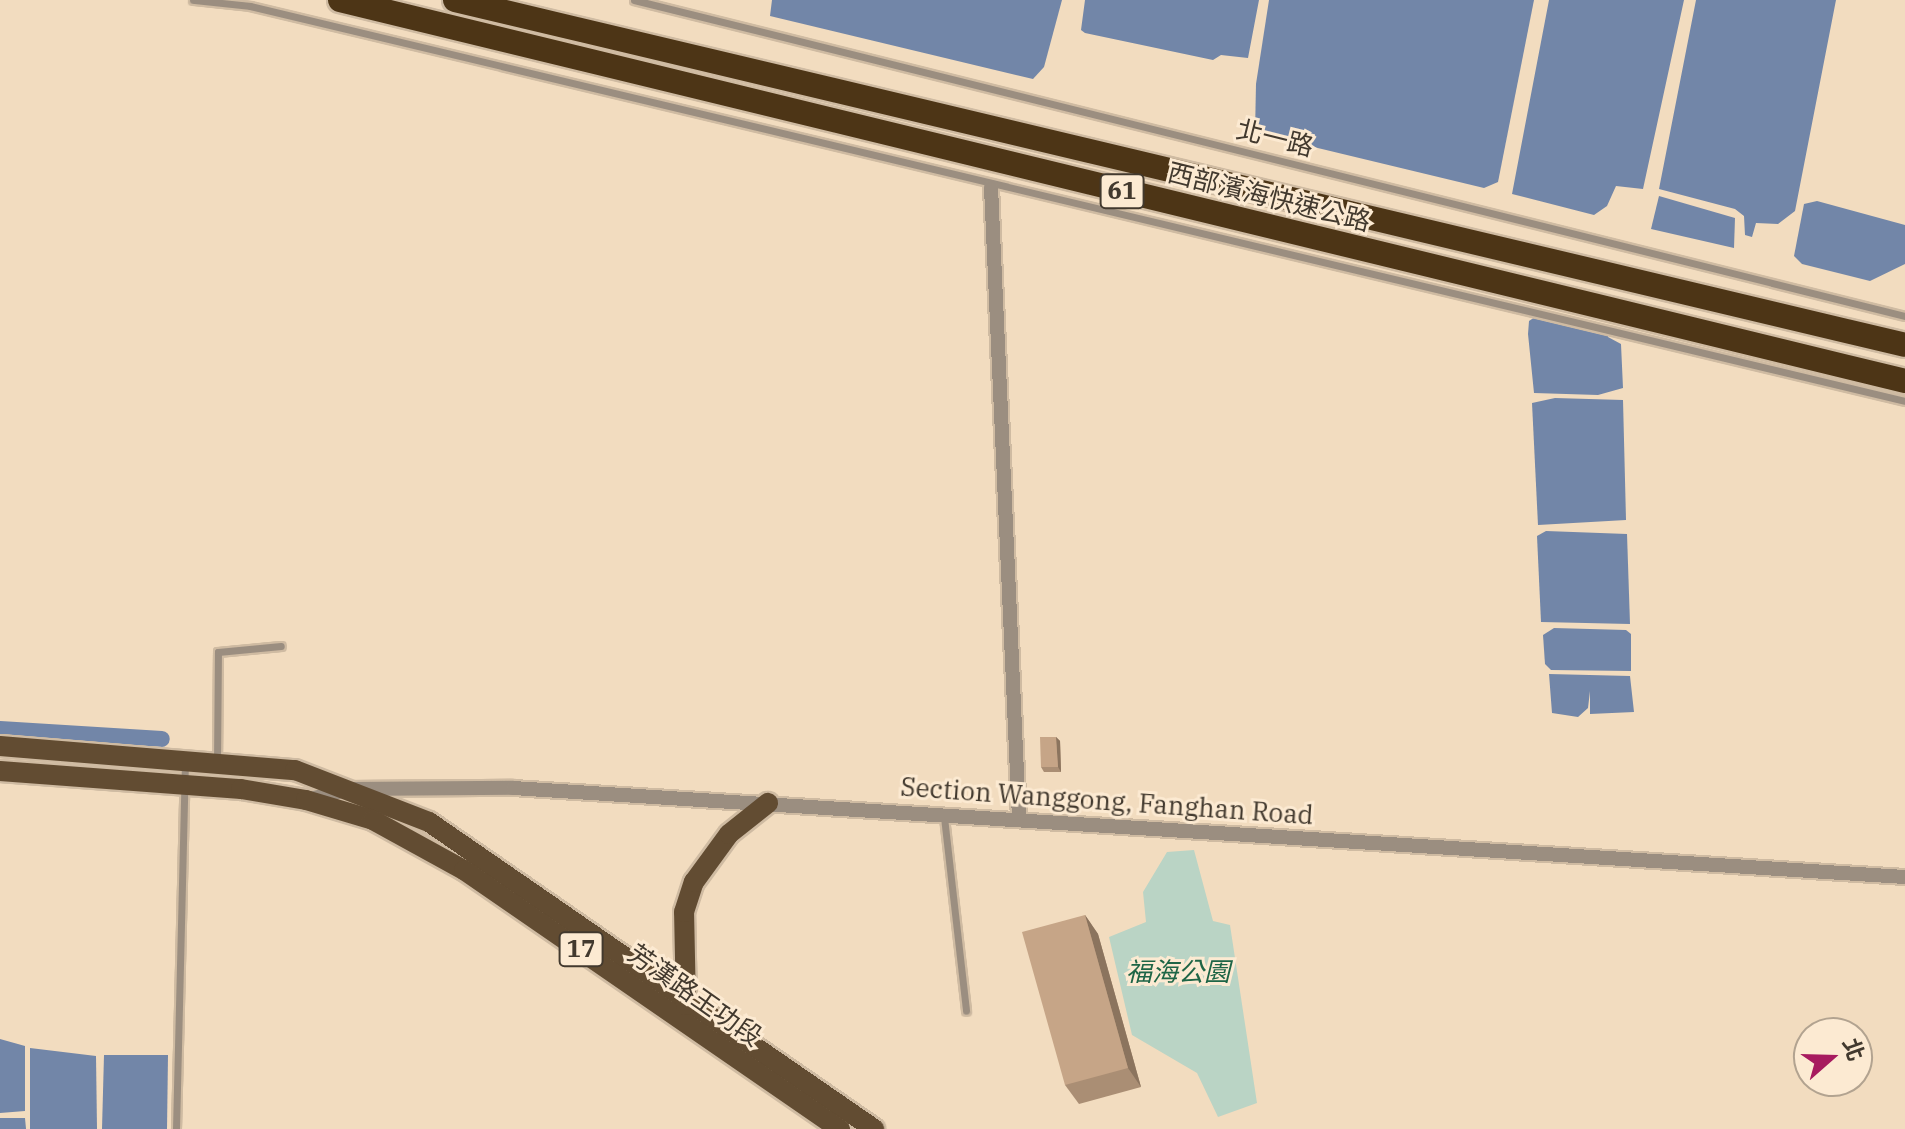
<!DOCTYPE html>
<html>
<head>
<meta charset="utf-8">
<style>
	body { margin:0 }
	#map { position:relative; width:1905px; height:1129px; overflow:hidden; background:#f2dcbf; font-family:"IBM Plex Serif","Noto Sans TC",serif }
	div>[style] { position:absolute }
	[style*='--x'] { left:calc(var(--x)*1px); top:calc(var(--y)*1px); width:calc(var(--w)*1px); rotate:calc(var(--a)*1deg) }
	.green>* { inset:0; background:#bad4c5 }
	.water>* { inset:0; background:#7286a8 }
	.canal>* { height:16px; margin:-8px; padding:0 8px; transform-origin:8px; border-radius:8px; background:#7286a8 }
	.roads { filter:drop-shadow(2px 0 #cfbba2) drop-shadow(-2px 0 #cfbba2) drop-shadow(0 2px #cfbba2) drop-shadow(0 -2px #cfbba2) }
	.lane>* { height:7px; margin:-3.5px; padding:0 3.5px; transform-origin:3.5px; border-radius:3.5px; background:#9b8e80 }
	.street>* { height:14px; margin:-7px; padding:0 7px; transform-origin:7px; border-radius:7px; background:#9b8e80 }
	.primary>* { height:20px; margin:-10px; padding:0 10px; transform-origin:10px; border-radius:10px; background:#624c32 }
	.highway>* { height:24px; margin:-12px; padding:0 12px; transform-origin:12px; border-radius:12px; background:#4d3516 }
	.wall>* { inset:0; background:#aa8e74 }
	.shaded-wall>* { inset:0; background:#8b745e }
	.building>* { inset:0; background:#c6a587 }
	span { translate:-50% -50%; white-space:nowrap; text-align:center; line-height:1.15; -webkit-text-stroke:6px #fcead2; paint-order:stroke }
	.shield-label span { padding:2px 6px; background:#fcead2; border:2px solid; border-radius:6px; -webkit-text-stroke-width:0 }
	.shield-label { font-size:24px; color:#42392e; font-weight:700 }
	.street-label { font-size:26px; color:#42392e }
	.park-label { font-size:26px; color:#1e6546; font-style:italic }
	.north { position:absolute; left:1793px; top:1017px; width:80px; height:80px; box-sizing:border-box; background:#fcead2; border:2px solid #b2a390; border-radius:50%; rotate:70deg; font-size:22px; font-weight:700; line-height:32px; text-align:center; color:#42392e }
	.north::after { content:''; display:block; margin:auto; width:28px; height:36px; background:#a71b5f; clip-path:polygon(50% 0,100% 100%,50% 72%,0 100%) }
</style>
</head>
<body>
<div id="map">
	<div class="green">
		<i style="clip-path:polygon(1194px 850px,1213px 921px,1230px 925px,1257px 1103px,1218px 1117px,1197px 1073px,1132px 1035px,1109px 937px,1146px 922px,1143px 892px,1167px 852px)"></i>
	</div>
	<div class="water">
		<i style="clip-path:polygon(772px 0,1062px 0,1044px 67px,1033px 79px,770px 16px)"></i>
		<i style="clip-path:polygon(1085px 0,1259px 0,1248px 58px,1221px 55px,1213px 60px,1085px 33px,1081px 30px)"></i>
		<i style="clip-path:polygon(1269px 0,1534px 0,1498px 182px,1484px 188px,1255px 133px,1256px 84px)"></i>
		<i style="clip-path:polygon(1549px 0,1684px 0,1643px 189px,1616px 186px,1607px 206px,1594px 215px,1512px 194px)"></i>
		<i style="clip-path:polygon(1696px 0,1836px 0,1795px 211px,1778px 224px,1756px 223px,1752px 237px,1745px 235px,1744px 216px,1735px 209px,1659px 189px)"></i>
		<i style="clip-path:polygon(1659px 196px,1735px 218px,1734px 248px,1651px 229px)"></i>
		<i style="clip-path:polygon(1817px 201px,1905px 225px,1905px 264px,1870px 281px,1802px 264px,1794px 256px,1804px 204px)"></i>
		<i style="clip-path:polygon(1535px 317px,1608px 332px,1608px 337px,1621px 344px,1623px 388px,1598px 395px,1534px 393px,1528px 334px,1529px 321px)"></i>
		<i style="clip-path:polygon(1555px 398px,1623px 400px,1626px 520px,1538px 525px,1532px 403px)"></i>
		<i style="clip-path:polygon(1546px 531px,1627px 534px,1630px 624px,1541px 622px,1537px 536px)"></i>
		<i style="clip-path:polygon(1554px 628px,1626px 630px,1631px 634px,1631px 671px,1551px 670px,1545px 664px,1543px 635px)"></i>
		<i style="clip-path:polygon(1549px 674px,1630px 676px,1634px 712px,1590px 714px,1590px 691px,1588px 708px,1578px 717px,1552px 713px)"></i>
		<i style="clip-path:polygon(0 1039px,25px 1046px,25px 1111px,0 1113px)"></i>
		<i style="clip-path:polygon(30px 1048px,96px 1056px,97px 1129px,30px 1129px)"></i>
		<i style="clip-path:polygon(104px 1055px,168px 1055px,167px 1129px,102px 1129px)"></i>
		<i style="clip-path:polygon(0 1118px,25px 1118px,26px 1129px,0 1129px)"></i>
	</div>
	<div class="canal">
		<i style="--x:0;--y:729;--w:162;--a:3.5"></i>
	</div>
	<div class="roads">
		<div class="lane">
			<i style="--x:193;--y:0;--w:57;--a:6"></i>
			<i style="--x:250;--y:6;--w:1701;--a:13.42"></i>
			<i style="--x:634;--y:0;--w:1310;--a:13.96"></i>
			<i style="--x:217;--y:763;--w:111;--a:-89.5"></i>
			<i style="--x:218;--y:652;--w:63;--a:-5.4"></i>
			<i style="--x:944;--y:817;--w:195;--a:83.5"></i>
			<i style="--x:176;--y:1129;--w:366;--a:-88.6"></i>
		</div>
		<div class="street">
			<i style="--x:991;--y:187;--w:633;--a:87.46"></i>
			<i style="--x:306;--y:800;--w:45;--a:-14"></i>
			<i style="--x:350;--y:789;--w:163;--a:-0.4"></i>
			<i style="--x:513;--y:788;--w:1395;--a:3.66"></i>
		</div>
		<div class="primary">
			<i style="--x:0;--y:746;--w:296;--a:4.7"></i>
			<i style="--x:295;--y:770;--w:144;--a:21.2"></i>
			<i style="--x:429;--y:822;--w:541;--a:34.6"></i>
			<i style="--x:0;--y:771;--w:242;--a:4.3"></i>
			<i style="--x:241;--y:789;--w:66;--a:9.6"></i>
			<i style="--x:306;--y:800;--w:70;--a:16.6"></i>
			<i style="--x:373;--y:820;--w:104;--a:28.8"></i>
			<i style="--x:464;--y:870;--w:457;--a:34.6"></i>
			<i style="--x:686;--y:1005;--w:93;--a:-91.2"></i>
			<i style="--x:684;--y:912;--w:32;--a:-72"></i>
			<i style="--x:694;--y:882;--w:59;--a:-53.9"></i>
			<i style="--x:729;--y:834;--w:50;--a:-38.5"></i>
		</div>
		<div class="highway">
			<i style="--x:340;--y:0;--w:1611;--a:13.68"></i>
			<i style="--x:455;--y:0;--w:1490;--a:13.38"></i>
		</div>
	</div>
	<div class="wall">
		<i style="clip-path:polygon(1056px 737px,1060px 741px,1061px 772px,1044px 772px,1041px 767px)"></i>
		<i style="clip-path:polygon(1085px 915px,1098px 934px,1141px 1087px,1079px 1104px,1065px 1085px)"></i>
	</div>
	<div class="shaded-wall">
		<i style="clip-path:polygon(1056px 737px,1060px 741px,1061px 772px,1058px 767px)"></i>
		<i style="clip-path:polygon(1085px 915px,1098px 934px,1141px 1087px,1128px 1068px)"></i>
	</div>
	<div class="building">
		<i style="clip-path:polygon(1040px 737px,1056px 737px,1058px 767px,1041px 767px)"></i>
		<i style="clip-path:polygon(1085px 915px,1128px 1068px,1065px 1085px,1022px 932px)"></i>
	</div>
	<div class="shield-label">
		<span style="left:1122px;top:191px">61</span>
		<span style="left:581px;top:949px">17</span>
	</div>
	<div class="street-label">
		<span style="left:1275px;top:138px;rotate:14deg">北一路</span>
		<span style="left:1269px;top:197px;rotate:14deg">西部濱海快速公路</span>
		<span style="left:1107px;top:801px;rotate:4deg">Section Wanggong, Fanghan Road</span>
		<span style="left:695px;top:995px;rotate:35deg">芳漢路王功段</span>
	</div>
	<div class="park-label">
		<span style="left:1178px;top:972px">福海公園</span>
	</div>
	<div class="north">北</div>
</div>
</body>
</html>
